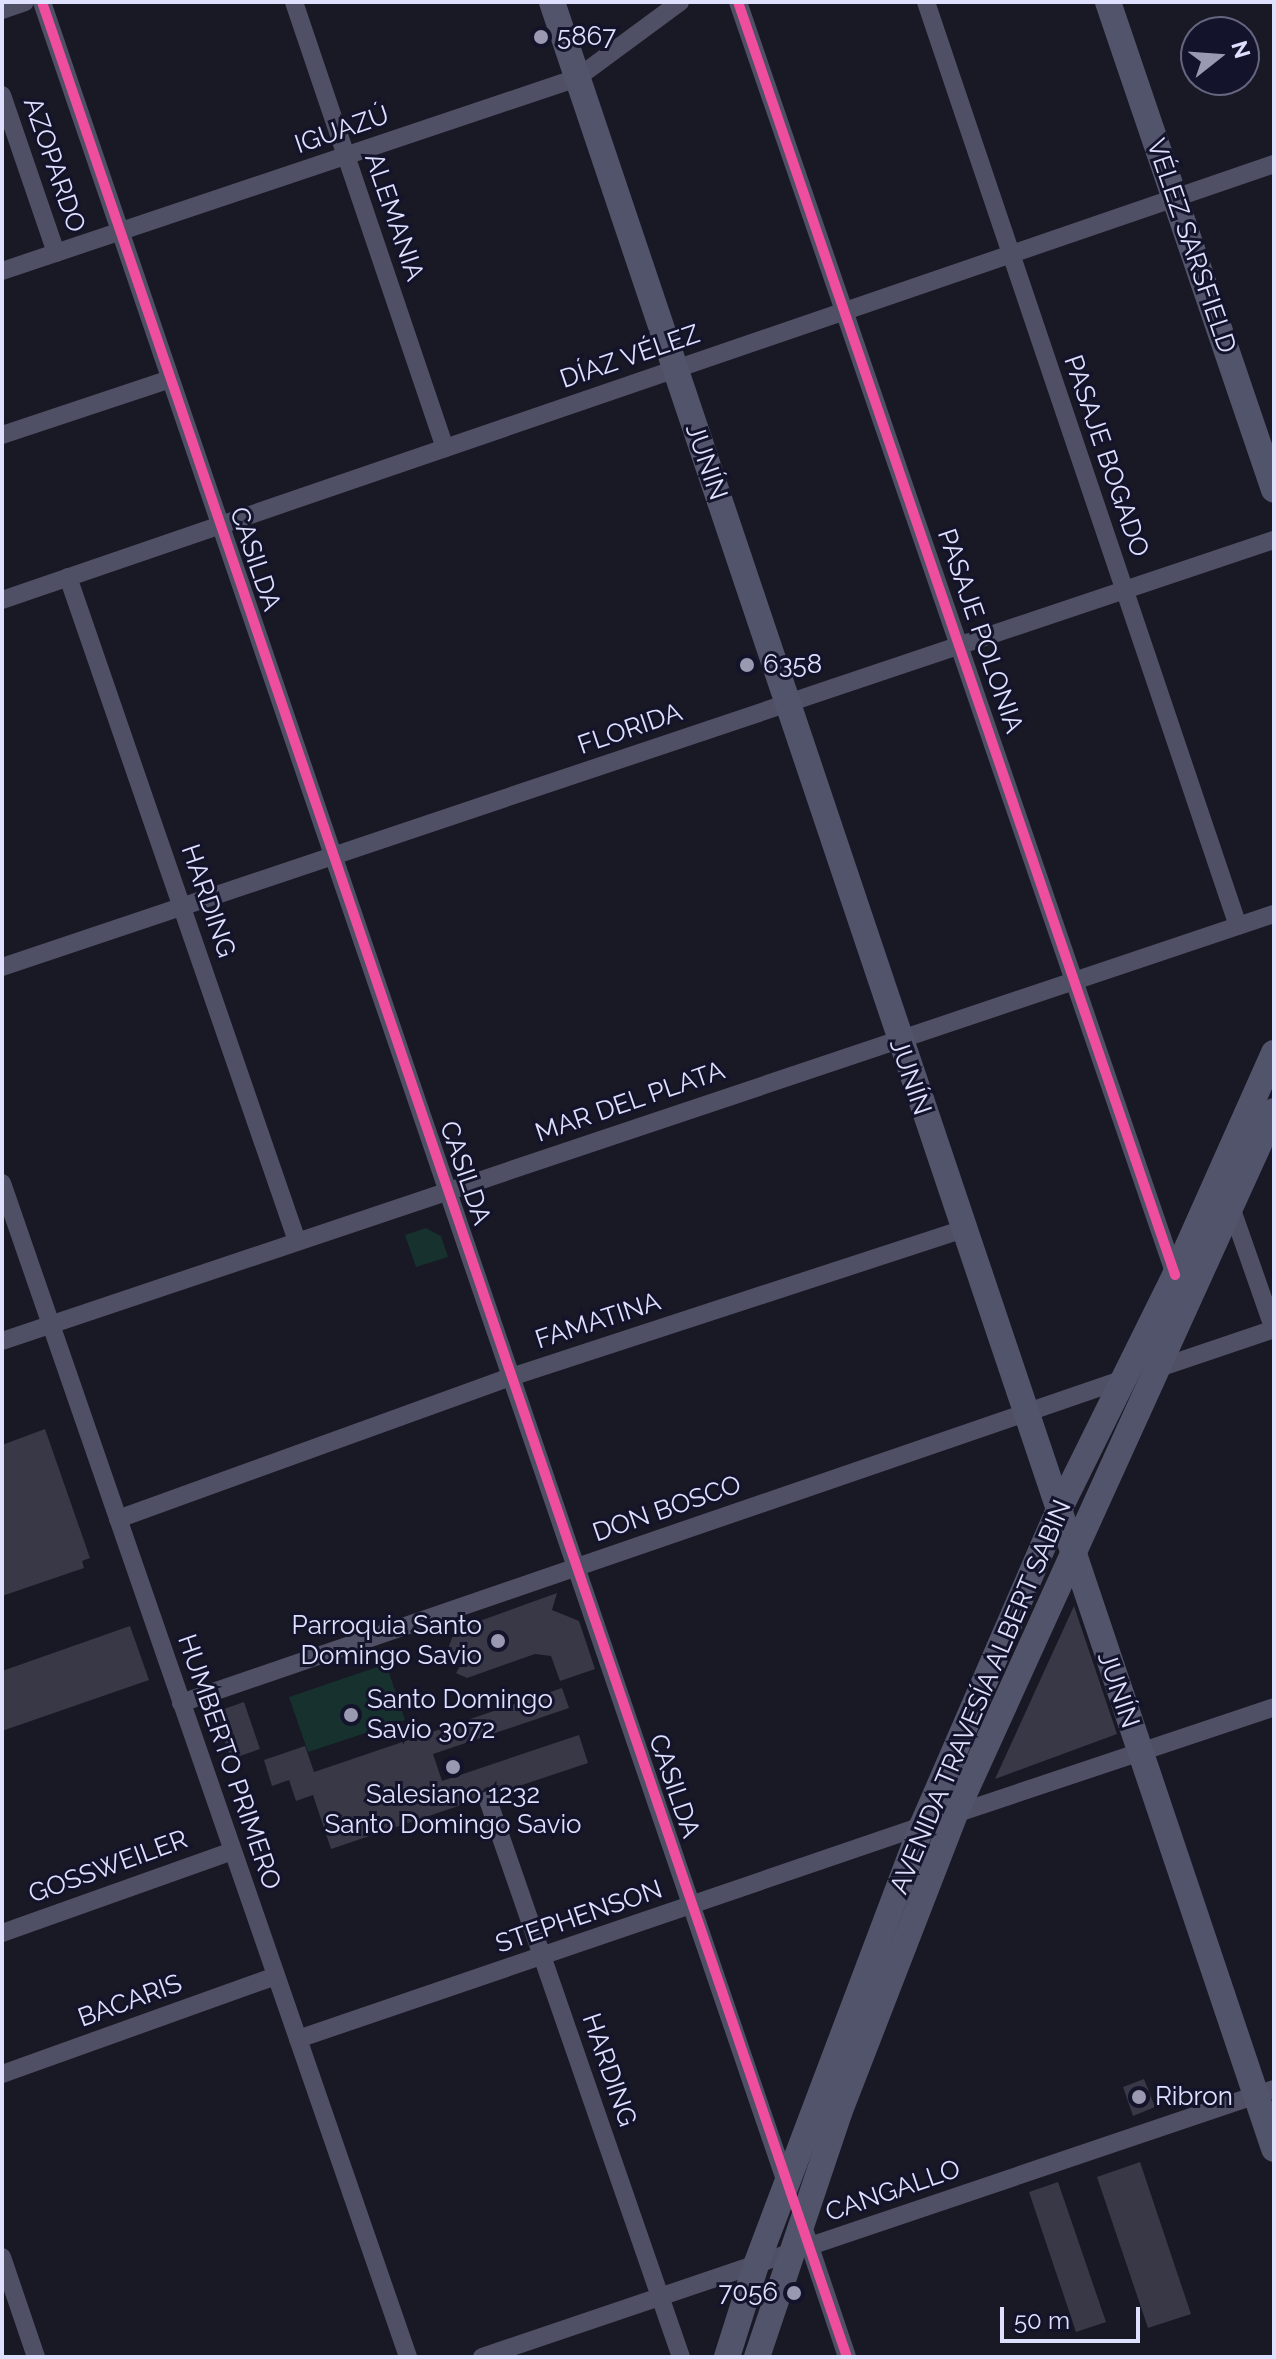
<!DOCTYPE html>
<html>
<head>
<meta charset="utf-8">
<style>
	body { margin:0 }
	#map { position:relative; width:1276px; height:2359px; overflow:hidden; background:#191925; font-family:Raleway,sans-serif }
	div>[style] { position:absolute }
	[style*='--x'] { left:calc(var(--x)*1px); top:calc(var(--y)*1px); width:calc(var(--w)*1px); rotate:calc(var(--a)*1deg) }
	.green>* { inset:0; background:#16312e }
	.building>* { inset:0; background:#383846 }
	.minor>* { height:18px; margin:-9px; padding:0 9px; transform-origin:9px; border-radius:9px; background:#4f5065 }
	.secondary>* { height:26px; margin:-13px; padding:0 13px; transform-origin:13px; border-radius:13px; background:#52546b }
	.cycleway>* { height:10px; margin:-5px; padding:0 5px; transform-origin:5px; border-radius:5px; background:#ef4d9e }
	.dots>* { width:22px; height:22px; translate:-50% -50%; box-sizing:border-box; border:4px solid #13132b; border-radius:50% }
	span { translate:-50% -50%; white-space:nowrap; text-align:center; line-height:1.15; -webkit-text-stroke:6px #13132b; paint-order:stroke }
	.poi-label { font-size:26px; color:#dee0fd }
	.left { translate:0 -50%; text-align:left }
	.right { translate:-100% -50%; text-align:right }
	.street-label { font-size:26px; color:#dee0fd }
	.frame { position:absolute; inset:0; border:4px solid #dee0fd; pointer-events:none }
	.north { position:absolute; left:1180px; top:16px; width:80px; height:80px; box-sizing:border-box; background:#13132b; border:2px solid #64657f; border-radius:50%; rotate:73deg; font-size:22px; font-weight:700; line-height:32px; text-align:center; color:#dee0fd }
	.north::after { content:''; display:block; margin:auto; width:28px; height:36px; background:#999ab1; clip-path:polygon(50% 0,100% 100%,50% 72%,0 100%) }
	.scale { position:absolute; left:1000px; top:2307px; width:140px; height:36px; box-sizing:border-box; border:4px solid #dee0fd; border-top:0; padding-left:10px; font-size:24px; line-height:28px; white-space:nowrap; color:#dee0fd; -webkit-text-stroke:6px #13132b; paint-order:stroke }
</style>
</head>
<body>
<div id="map">
	<div class="green">
		<i style="clip-path:polygon(426px 1228px,441px 1236px,448px 1257px,416px 1267px,405px 1235px)"></i>
		<i style="clip-path:polygon(386px 1664px,405px 1720px,308px 1752px,289px 1697px)"></i>
	</div>
	<div class="building">
		<i style="clip-path:polygon(45px 1429px,90px 1558px,82px 1561px,84px 1568px,2px 1596px,2px 1445px)"></i>
		<i style="clip-path:polygon(557px 1593px,552px 1610px,579px 1621px,595px 1669px,560px 1681px,551px 1656px,535px 1654px,467px 1678px,456px 1673px,465px 1658px,448px 1649px,455px 1630px)"></i>
		<i style="clip-path:polygon(1074px 1606px,1117px 1734px,995px 1779px)"></i>
		<i style="clip-path:polygon(130px 1626px,149px 1680px,2px 1731px,2px 1671px)"></i>
		<i style="clip-path:polygon(562px 1688px,569px 1708px,433px 1754px,442px 1781px,579px 1735px,588px 1763px,498px 1793px,485px 1788px,476px 1800px,331px 1849px,313px 1795px,296px 1801px,289px 1780px,272px 1786px,264px 1760px,305px 1746px,314px 1772px)"></i>
		<i style="clip-path:polygon(244px 1702px,260px 1749px,231px 1759px,218px 1722px,224px 1709px)"></i>
		<i style="clip-path:polygon(1144px 2079px,1155px 2107px,1133px 2116px,1123px 2087px)"></i>
		<i style="clip-path:polygon(1140px 2162px,1191px 2314px,1148px 2328px,1097px 2177px)"></i>
		<i style="clip-path:polygon(1058px 2182px,1106px 2322px,1076px 2332px,1029px 2192px)"></i>
	</div>
	<div class="minor">
		<i style="--x:42;--y:2;--w:2310;--a:71.16"></i>
		<i style="--x:294;--y:2;--w:471;--a:71.3"></i>
		<i style="--x:738;--y:2;--w:1346;--a:71.05"></i>
		<i style="--x:926;--y:2;--w:975;--a:71.34"></i>
		<i style="--x:2;--y:10;--w:24;--a:-19"></i>
		<i style="--x:2;--y:95;--w:167;--a:71.1"></i>
		<i style="--x:2;--y:271;--w:607;--a:-18.55"></i>
		<i style="--x:577;--y:78;--w:128;--a:-36.4"></i>
		<i style="--x:2;--y:435;--w:177;--a:-18.4"></i>
		<i style="--x:68;--y:577;--w:702;--a:70.97"></i>
		<i style="--x:2;--y:600;--w:1345;--a:-18.92"></i>
		<i style="--x:2;--y:967;--w:1342;--a:-18.56"></i>
		<i style="--x:2;--y:1183;--w:1242;--a:70.92"></i>
		<i style="--x:1231;--y:1207;--w:130;--a:70.7"></i>
		<i style="--x:2;--y:1341;--w:1342;--a:-18.56"></i>
		<i style="--x:1159;--y:1368;--w:121;--a:-18.7"></i>
		<i style="--x:118;--y:1519;--w:418;--a:-19.9"></i>
		<i style="--x:511;--y:1377;--w:474;--a:-18.1"></i>
		<i style="--x:181;--y:1703;--w:997;--a:-18.96"></i>
		<i style="--x:488;--y:1800;--w:589;--a:70.89"></i>
		<i style="--x:955;--y:1814;--w:336;--a:-18.5"></i>
		<i style="--x:2;--y:1933;--w:244;--a:-19.6"></i>
		<i style="--x:298;--y:2039;--w:659;--a:-18.85"></i>
		<i style="--x:2;--y:2074;--w:291;--a:-19.7"></i>
		<i style="--x:802;--y:2223;--w:141;--a:71.4"></i>
		<i style="--x:2;--y:2257;--w:106;--a:71.2"></i>
		<i style="--x:482;--y:2357;--w:836;--a:-18.69"></i>
	</div>
	<div class="secondary">
		<i style="--x:552;--y:2;--w:2265;--a:71.41"></i>
		<i style="--x:1108;--y:2;--w:515;--a:71.21"></i>
		<i style="--x:727;--y:2357;--w:96;--a:-72.5"></i>
		<i style="--x:756;--y:2265;--w:469;--a:-69.3"></i>
		<i style="--x:922;--y:1826;--w:342;--a:-66.6"></i>
		<i style="--x:1058;--y:1512;--w:264;--a:-63.7"></i>
		<i style="--x:1175;--y:1275;--w:243;--a:-66"></i>
		<i style="--x:757;--y:2357;--w:257;--a:-71.4"></i>
		<i style="--x:839;--y:2113;--w:321;--a:-68.8"></i>
		<i style="--x:955;--y:1814;--w:772;--a:-65.59"></i>
	</div>
	<div class="cycleway">
		<i style="--x:42;--y:2;--w:2489;--a:71.13"></i>
		<i style="--x:738;--y:2;--w:1346;--a:71.05"></i>
	</div>
	<div class="dots">
		<i style="left:541px;top:37px;background:#999ab1"></i>
		<i style="left:747px;top:665px;background:#999ab1"></i>
		<i style="left:498px;top:1641px;background:#999ab1"></i>
		<i style="left:351px;top:1715px;background:#999ab1"></i>
		<i style="left:453px;top:1767px;background:#999ab1"></i>
		<i style="left:1139px;top:2097px;background:#999ab1"></i>
		<i style="left:794px;top:2293px;background:#999ab1"></i>
	</div>
	<div class="poi-label">
		<span class="left" style="left:557px;top:37px">5867</span>
		<span class="left" style="left:763px;top:665px">6358</span>
		<span class="right" style="left:482px;top:1641px">Parroquia Santo<br>Domingo Savio</span>
		<span class="left" style="left:367px;top:1715px">Santo Domingo<br>Savio 3072</span>
		<span style="left:453px;top:1810px">Salesiano 1232<br>Santo Domingo Savio</span>
		<span class="left" style="left:1155px;top:2097px">Ribron</span>
		<span class="right" style="left:778px;top:2293px">7056</span>
	</div>
	<div class="street-label">
		<span style="left:342px;top:130px;rotate:-19deg">IGUAZÚ</span>
		<span style="left:54px;top:165px;rotate:71deg">AZOPARDO</span>
		<span style="left:394px;top:217px;rotate:71deg">ALEMANIA</span>
		<span style="left:1191px;top:246px;rotate:71deg">VÉLEZ SARSFIELD</span>
		<span style="left:630px;top:357px;rotate:-19deg">DÍAZ VÉLEZ</span>
		<span style="left:1106px;top:456px;rotate:71deg">PASAJE BOGADO</span>
		<span style="left:706px;top:462px;rotate:71deg">JUNÍN</span>
		<span style="left:255px;top:559px;rotate:71deg">CASILDA</span>
		<span style="left:980px;top:631px;rotate:71deg">PASAJE POLONIA</span>
		<span style="left:630px;top:729px;rotate:-19deg">FLORIDA</span>
		<span style="left:208px;top:901px;rotate:71deg">HARDING</span>
		<span style="left:910px;top:1077px;rotate:71deg">JUNÍN</span>
		<span style="left:630px;top:1102px;rotate:-19deg">MAR DEL PLATA</span>
		<span style="left:465px;top:1173px;rotate:71deg">CASILDA</span>
		<span style="left:598px;top:1321px;rotate:-18deg">FAMATINA</span>
		<span style="left:667px;top:1509px;rotate:-19deg">DON BOSCO</span>
		<span style="left:1118px;top:1690px;rotate:71deg">JUNÍN</span>
		<span style="left:981px;top:1697px;rotate:-67deg">AVENIDA TRAVESÍA ALBERT SABIN</span>
		<span style="left:229px;top:1762px;rotate:71deg">HUMBERTO PRIMERO</span>
		<span style="left:674px;top:1786px;rotate:71deg">CASILDA</span>
		<span style="left:108px;top:1867px;rotate:-20deg">GOSSWEILER</span>
		<span style="left:579px;top:1917px;rotate:-19deg">STEPHENSON</span>
		<span style="left:130px;top:2001px;rotate:-20deg">BACARIS</span>
		<span style="left:609px;top:2070px;rotate:71deg">HARDING</span>
		<span style="left:893px;top:2191px;rotate:-19deg">CANGALLO</span>
	</div>
	<div class="frame"></div>
	<div class="north">N</div>
	<div class="scale">50 m</div>
</div>
</body>
</html>
